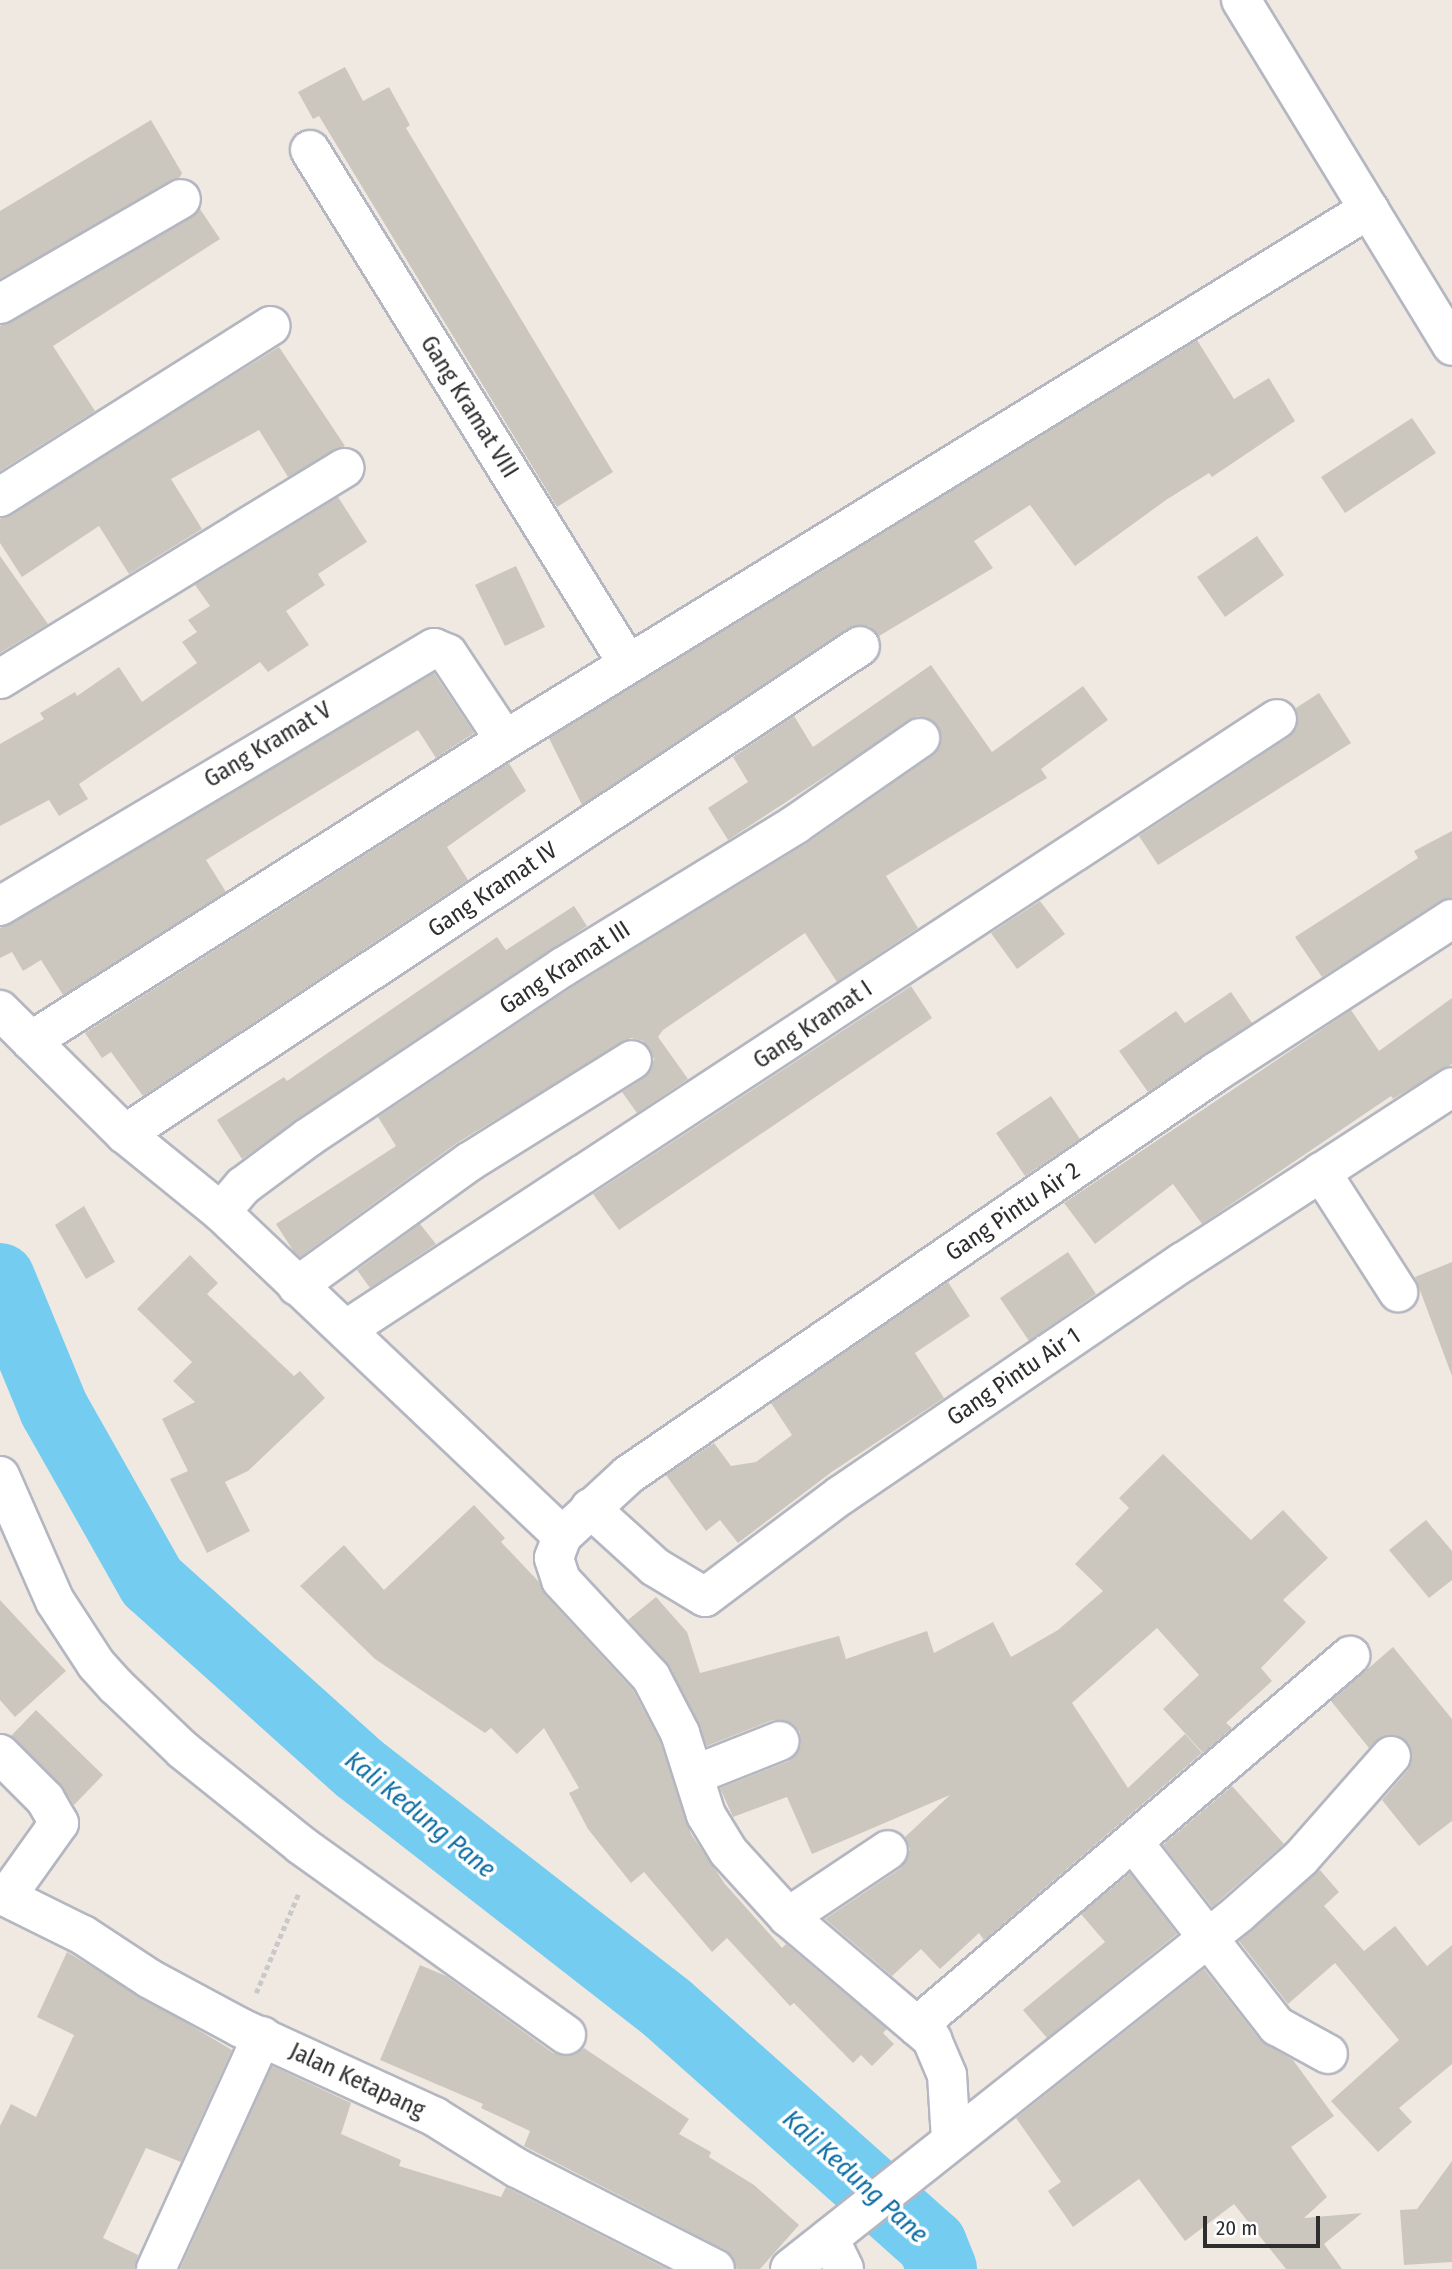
<!DOCTYPE html>
<html>
<head>
<meta charset="utf-8">
<style>
	body { margin:0 }
	#map { position:relative; width:1452px; height:2269px; overflow:hidden; background:#efe9e1; font-family:"Fira Sans Condensed",sans-serif }
	div>[style] { position:absolute }
	[style*='--x'] { left:calc(var(--x)*1px); top:calc(var(--y)*1px); width:calc(var(--w)*1px); rotate:calc(var(--a)*1deg) }
	.river>* { height:70px; margin:-35px; padding:0 35px; transform-origin:35px; border-radius:35px; background:#74cdf1 }
	.building>* { inset:0; background:#cbc7bf }
	.path>* { height:4.5px; margin-top:-2.25px; transform-origin:0; background:repeating-linear-gradient(90deg,#c9c9c9 0 5px,transparent 0 8.5px) }
	.roads { filter:drop-shadow(2px 0 #b4b6c1) drop-shadow(-2px 0 #b4b6c1) drop-shadow(0 2px #b4b6c1) drop-shadow(0 -2px #b4b6c1) }
	.minor>* { height:38px; margin:-19px; padding:0 19px; transform-origin:19px; border-radius:19px; background:#fff }
	span { translate:-50% -50%; white-space:nowrap; text-align:center; line-height:1.15; -webkit-text-stroke:7px #fff; paint-order:stroke }
	.street-label { font-size:24px; color:#2e2e2e }
	.water-label { font-size:26px; color:#0c6da4; font-style:italic }
	.scale { position:absolute; left:1203px; top:2216px; width:117px; height:32px; box-sizing:border-box; border:4px solid #2e2e2e; border-top:0; padding-left:9px; font-size:21px; line-height:24px; white-space:nowrap; color:#2e2e2e; -webkit-text-stroke:5px #fff; paint-order:stroke }
</style>
</head>
<body>
<div id="map">
	<div class="river">
		<i style="--x:0;--y:1278;--w:142;--a:67.6"></i>
		<i style="--x:54;--y:1409;--w:199;--a:60.5"></i>
		<i style="--x:152;--y:1582;--w:280;--a:42"></i>
		<i style="--x:360;--y:1769;--w:389;--a:37.9"></i>
		<i style="--x:667;--y:2008;--w:355;--a:41.7"></i>
		<i style="--x:932;--y:2244;--w:27;--a:68"></i>
	</div>
	<div class="building">
		<i style="clip-path:polygon(345px 67px,363px 101px,389px 87px,410px 125px,406px 128px,613px 472px,557px 507px,319px 116px,313px 119px,298px 92px)"></i>
		<i style="clip-path:polygon(151px 120px,182px 173px,180px 177px,0 279px,0 211px)"></i>
		<i style="clip-path:polygon(200px 209px,220px 239px,53px 346px,95px 411px,0 471px,0 326px)"></i>
		<i style="clip-path:polygon(1197px 340px,1234px 399px,1269px 378px,1295px 421px,1212px 477px,1209px 473px,1166px 500px,1075px 566px,1030px 505px,974px 541px,993px 568px,879px 636px,869px 626px,848px 628px,582px 805px,549px 738px)"></i>
		<i style="clip-path:polygon(279px 347px,345px 446px,288px 477px,259px 430px,171px 479px,202px 529px,129px 574px,99px 526px,22px 577px,0 543px,0 519px)"></i>
		<i style="clip-path:polygon(1412px 418px,1436px 453px,1345px 513px,1321px 477px)"></i>
		<i style="clip-path:polygon(338px 497px,367px 542px,318px 574px,325px 585px,286px 611px,309px 645px,268px 672px,260px 662px,79px 784px,88px 799px,59px 816px,49px 800px,0 826px,0 744px,44px 719px,40px 713px,75px 692px,77px 696px,119px 667px,142px 702px,197px 663px,182px 642px,197px 632px,188px 620px,210px 606px,195px 585px)"></i>
		<i style="clip-path:polygon(1257px 536px,1284px 575px,1225px 617px,1197px 577px)"></i>
		<i style="clip-path:polygon(0 556px,48px 624px,0 653px)"></i>
		<i style="clip-path:polygon(516px 566px,545px 627px,505px 646px,475px 585px)"></i>
		<i style="clip-path:polygon(931px 665px,992px 752px,1083px 686px,1108px 720px,1041px 769px,1047px 778px,886px 876px,918px 928px,837px 982px,805px 933px,663px 1030px,658px 1037px,688px 1079px,637px 1113px,622px 1092px,644px 1078px,654px 1059px,643px 1041px,631px 1038px,457px 1143px,300px 1257px,294px 1252px,276px 1224px,396px 1146px,378px 1117px,575px 985px,807px 843px,932px 756px,940px 747px,938px 726px,918px 716px,728px 840px,708px 808px,748px 782px,733px 757px,794px 716px,813px 747px)"></i>
		<i style="clip-path:polygon(434px 673px,474px 733px,436px 758px,418px 730px,206px 860px,226px 892px,63px 995px,41px 960px,23px 971px,12px 952px,0 958px,0 928px)"></i>
		<i style="clip-path:polygon(1319px 693px,1351px 743px,1158px 865px,1139px 836px,1289px 737px,1297px 728px,1296px 708px)"></i>
		<i style="clip-path:polygon(509px 763px,526px 791px,447px 847px,468px 880px,143px 1096px,111px 1052px,102px 1058px,85px 1033px)"></i>
		<i style="clip-path:polygon(1452px 831px,1452px 897px,1322px 977px,1295px 937px,1418px 858px,1414px 851px)"></i>
		<i style="clip-path:polygon(1040px 901px,1065px 934px,1017px 969px,991px 933px)"></i>
		<i style="clip-path:polygon(574px 906px,587px 926px,242px 1159px,217px 1120px,284px 1077px,287px 1081px,497px 937px,506px 950px)"></i>
		<i style="clip-path:polygon(911px 986px,932px 1018px,619px 1230px,593px 1194px)"></i>
		<i style="clip-path:polygon(1231px 992px,1252px 1023px,1148px 1092px,1119px 1051px,1176px 1011px,1185px 1023px)"></i>
		<i style="clip-path:polygon(1452px 998px,1452px 1064px,1393px 1099px,1391px 1096px,1202px 1224px,1173px 1184px,1095px 1244px,1064px 1203px,1351px 1010px,1379px 1051px)"></i>
		<i style="clip-path:polygon(1051px 1096px,1080px 1139px,1025px 1176px,996px 1133px)"></i>
		<i style="clip-path:polygon(84px 1206px,115px 1262px,86px 1279px,55px 1225px)"></i>
		<i style="clip-path:polygon(420px 1224px,436px 1244px,370px 1288px,357px 1270px)"></i>
		<i style="clip-path:polygon(1068px 1252px,1096px 1294px,1029px 1341px,1000px 1298px)"></i>
		<i style="clip-path:polygon(190px 1255px,218px 1283px,207px 1294px,294px 1376px,300px 1371px,325px 1398px,248px 1471px,225px 1482px,250px 1531px,207px 1553px,170px 1479px,188px 1471px,162px 1419px,195px 1402px,173px 1381px,192px 1362px,137px 1309px)"></i>
		<i style="clip-path:polygon(1452px 1262px,1452px 1376px,1415px 1277px)"></i>
		<i style="clip-path:polygon(948px 1282px,970px 1316px,915px 1353px,944px 1398px,833px 1471px,738px 1543px,720px 1520px,706px 1531px,666px 1475px,714px 1443px,731px 1466px,756px 1462px,792px 1435px,771px 1403px)"></i>
		<i style="clip-path:polygon(1163px 1454px,1251px 1540px,1283px 1510px,1328px 1558px,1283px 1600px,1306px 1622px,1261px 1668px,1272px 1681px,1226px 1723px,1232px 1728px,1203px 1753px,1163px 1709px,1199px 1675px,1157px 1628px,1072px 1703px,1128px 1788px,1185px 1734px,1202px 1753px,984px 1940px,979px 1933px,940px 1969px,921px 1949px,892px 1976px,825px 1919px,901px 1868px,910px 1849px,905px 1837px,950px 1795px,812px 1854px,787px 1797px,733px 1817px,720px 1788px,789px 1761px,801px 1745px,800px 1732px,793px 1724px,773px 1720px,707px 1746px,670px 1667px,628px 1620px,656px 1597px,687px 1632px,700px 1673px,839px 1636px,846px 1659px,927px 1631px,934px 1653px,993px 1622px,1011px 1657px,1058px 1630px,1103px 1591px,1075px 1564px,1129px 1508px,1119px 1498px)"></i>
		<i style="clip-path:polygon(474px 1505px,505px 1538px,501px 1542px,539px 1582px,545px 1595px,633px 1690px,660px 1741px,691px 1834px,725px 1884px,782px 1948px,786px 1944px,887px 2029px,883px 2033px,894px 2044px,872px 2066px,861px 2055px,853px 2063px,794px 2003px,790px 2006px,727px 1938px,712px 1952px,644px 1872px,631px 1883px,588px 1829px,569px 1793px,579px 1788px,544px 1728px,517px 1754px,491px 1728px,485px 1733px,375px 1659px,300px 1586px,344px 1545px,384px 1590px)"></i>
		<i style="clip-path:polygon(1426px 1520px,1452px 1551px,1452px 1580px,1429px 1598px,1389px 1550px)"></i>
		<i style="clip-path:polygon(0 1600px,66px 1671px,15px 1717px,0 1700px)"></i>
		<i style="clip-path:polygon(1393px 1647px,1452px 1719px,1452px 1821px,1419px 1846px,1382px 1800px,1408px 1770px,1411px 1748px,1395px 1735px,1383px 1736px,1369px 1748px,1331px 1701px)"></i>
		<i style="clip-path:polygon(36px 1710px,103px 1775px,74px 1805px,60px 1784px,11px 1736px)"></i>
		<i style="clip-path:polygon(1232px 1786px,1284px 1844px,1212px 1907px,1163px 1845px)"></i>
		<i style="clip-path:polygon(1320px 1870px,1339px 1892px,1324px 1906px,1364px 1951px,1395px 1926px,1427px 1966px,1452px 1945px,1452px 2064px,1399px 2108px,1412px 2122px,1378px 2152px,1331px 2101px,1399px 2040px,1335px 1963px,1288px 2004px,1239px 1941px)"></i>
		<i style="clip-path:polygon(1130px 1873px,1177px 1934px,1047px 2038px,1023px 2010px,1105px 1942px,1081px 1914px)"></i>
		<i style="clip-path:polygon(67px 1952px,232px 2050px,181px 2162px,146px 2148px,103px 2238px,138px 2255px,134px 2269px,0 2269px,0 2126px,11px 2104px,36px 2117px,74px 2035px,37px 2017px)"></i>
		<i style="clip-path:polygon(420px 1965px,446px 1976px,553px 2053px,574px 2055px,584px 2048px,689px 2119px,679px 2134px,711px 2152px,709px 2157px,754px 2185px,799px 2225px,760px 2269px,737px 2269px,725px 2250px,524px 2146px,530px 2131px,481px 2108px,483px 2104px,380px 2060px)"></i>
		<i style="clip-path:polygon(1204px 1969px,1260px 2040px,1293px 2060px,1334px 2116px,1291px 2147px,1327px 2197px,1304px 2218px,1362px 2213px,1324px 2244px,1342px 2269px,1286px 2269px,1234px 2204px,1185px 2241px,1139px 2179px,1073px 2227px,1048px 2191px,1061px 2182px,1016px 2118px)"></i>
		<i style="clip-path:polygon(272px 2066px,351px 2103px,341px 2134px,401px 2160px,399px 2166px,501px 2197px,506px 2187px,667px 2269px,180px 2269px)"></i>
		<i style="clip-path:polygon(1452px 2161px,1452px 2262px,1404px 2265px,1400px 2210px,1417px 2209px)"></i>
	</div>
	<div class="path">
		<i style="--x:256;--y:1993;--w:110;--a:-66.9"></i>
	</div>
	<div class="roads">
		<div class="minor">
			<i style="--x:1241;--y:0;--w:405;--a:58.6"></i>
			<i style="--x:310;--y:150;--w:604;--a:58.26"></i>
			<i style="--x:0;--y:304;--w:209;--a:-30.1"></i>
			<i style="--x:0;--y:497;--w:320;--a:-32.3"></i>
			<i style="--x:0;--y:679;--w:404;--a:-31.5"></i>
			<i style="--x:0;--y:906;--w:505;--a:-30.73"></i>
			<i style="--x:434;--y:648;--w:15;--a:23"></i>
			<i style="--x:448;--y:654;--w:103;--a:56.5"></i>
			<i style="--x:0;--y:1010;--w:176;--a:44.8"></i>
			<i style="--x:125;--y:1134;--w:124;--a:39.1"></i>
			<i style="--x:221;--y:1212;--w:470;--a:43.5"></i>
			<i style="--x:31;--y:1041;--w:561;--a:-32.42"></i>
			<i style="--x:505;--y:740;--w:1014;--a:-31.57"></i>
			<i style="--x:125;--y:1134;--w:882;--a:-33.58"></i>
			<i style="--x:1321;--y:1172;--w:143;--a:57.3"></i>
			<i style="--x:221;--y:1212;--w:34;--a:-50"></i>
			<i style="--x:243;--y:1186;--w:82;--a:-36.6"></i>
			<i style="--x:309;--y:1137;--w:306;--a:-33.8"></i>
			<i style="--x:563;--y:967;--w:273;--a:-31.5"></i>
			<i style="--x:796;--y:824;--w:151;--a:-34.7"></i>
			<i style="--x:297;--y:1286;--w:212;--a:-35.8"></i>
			<i style="--x:469;--y:1162;--w:192;--a:-32"></i>
			<i style="--x:347;--y:1329;--w:1112;--a:-33.26"></i>
			<i style="--x:0;--y:1476;--w:137;--a:66.3"></i>
			<i style="--x:55;--y:1601;--w:75;--a:56.9"></i>
			<i style="--x:96;--y:1664;--w:30;--a:48"></i>
			<i style="--x:116;--y:1686;--w:93;--a:43.7"></i>
			<i style="--x:183;--y:1750;--w:151;--a:38.8"></i>
			<i style="--x:301;--y:1845;--w:326;--a:35.6"></i>
			<i style="--x:590;--y:1508;--w:88;--a:42.2"></i>
			<i style="--x:655;--y:1567;--w:58;--a:31"></i>
			<i style="--x:705;--y:1597;--w:170;--a:-36.9"></i>
			<i style="--x:841;--y:1495;--w:414;--a:-34.3"></i>
			<i style="--x:1183;--y:1262;--w:321;--a:-33"></i>
			<i style="--x:0;--y:1754;--w:64;--a:45"></i>
			<i style="--x:45;--y:1799;--w:28;--a:60"></i>
			<i style="--x:59;--y:1823;--w:90;--a:125.5"></i>
			<i style="--x:694;--y:1775;--w:92;--a:-21.6"></i>
			<i style="--x:1133;--y:1842;--w:234;--a:52"></i>
			<i style="--x:1277;--y:2026;--w:58;--a:28.8"></i>
			<i style="--x:0;--y:1894;--w:93;--a:26.3"></i>
			<i style="--x:83;--y:1935;--w:80;--a:33.3"></i>
			<i style="--x:150;--y:1979;--w:103;--a:28.3"></i>
			<i style="--x:241;--y:2028;--w:213;--a:24.6"></i>
			<i style="--x:435;--y:2117;--w:97;--a:31.9"></i>
			<i style="--x:517;--y:2168;--w:222;--a:27"></i>
			<i style="--x:788;--y:1917;--w:120;--a:-33.8"></i>
			<i style="--x:917;--y:2026;--w:570;--a:-40.51"></i>
			<i style="--x:951;--y:2140;--w:65;--a:-93.5"></i>
			<i style="--x:947;--y:2075;--w:39;--a:-113"></i>
			<i style="--x:932;--y:2039;--w:189;--a:-139.7"></i>
			<i style="--x:788;--y:1917;--w:89;--a:-132.3"></i>
			<i style="--x:728;--y:1851;--w:42;--a:-121.4"></i>
			<i style="--x:706;--y:1815;--w:86;--a:-107.6"></i>
			<i style="--x:680;--y:1733;--w:63;--a:-117.4"></i>
			<i style="--x:651;--y:1677;--w:132;--a:-132.9"></i>
			<i style="--x:561;--y:1580;--w:23;--a:-108"></i>
			<i style="--x:554;--y:1558;--w:23;--a:-70"></i>
			<i style="--x:562;--y:1536;--w:90;--a:-42.7"></i>
			<i style="--x:628;--y:1475;--w:713;--a:-34.43"></i>
			<i style="--x:1216;--y:1072;--w:281;--a:-33"></i>
			<i style="--x:829;--y:2238;--w:34;--a:64"></i>
			<i style="--x:156;--y:2269;--w:256;--a:-65.5"></i>
			<i style="--x:790;--y:2269;--w:572;--a:-38.39"></i>
			<i style="--x:1238;--y:1914;--w:84;--a:-41.6"></i>
			<i style="--x:1301;--y:1858;--w:136;--a:-48.6"></i>
		</div>
	</div>
	<div class="street-label">
		<span style="left:469px;top:407px;rotate:58deg">Gang Kramat VIII</span>
		<span style="left:268px;top:745px;rotate:-31deg">Gang Kramat V</span>
		<span style="left:493px;top:890px;rotate:-34deg">Gang Kramat IV</span>
		<span style="left:565px;top:968px;rotate:-33deg">Gang Kramat III</span>
		<span style="left:813px;top:1025px;rotate:-34deg">Gang Kramat I</span>
		<span style="left:1013px;top:1212px;rotate:-34deg">Gang Pintu Air 2</span>
		<span style="left:1014px;top:1377px;rotate:-34deg">Gang Pintu Air 1</span>
		<span style="left:357px;top:2081px;rotate:25deg">Jalan Ketapang</span>
	</div>
	<div class="water-label">
		<span style="left:420px;top:1815px;rotate:39deg">Kali Kedung Pane</span>
		<span style="left:855px;top:2177px;rotate:42deg">Kali Kedung Pane</span>
	</div>
	<div class="scale">20 m</div>
</div>
</body>
</html>
